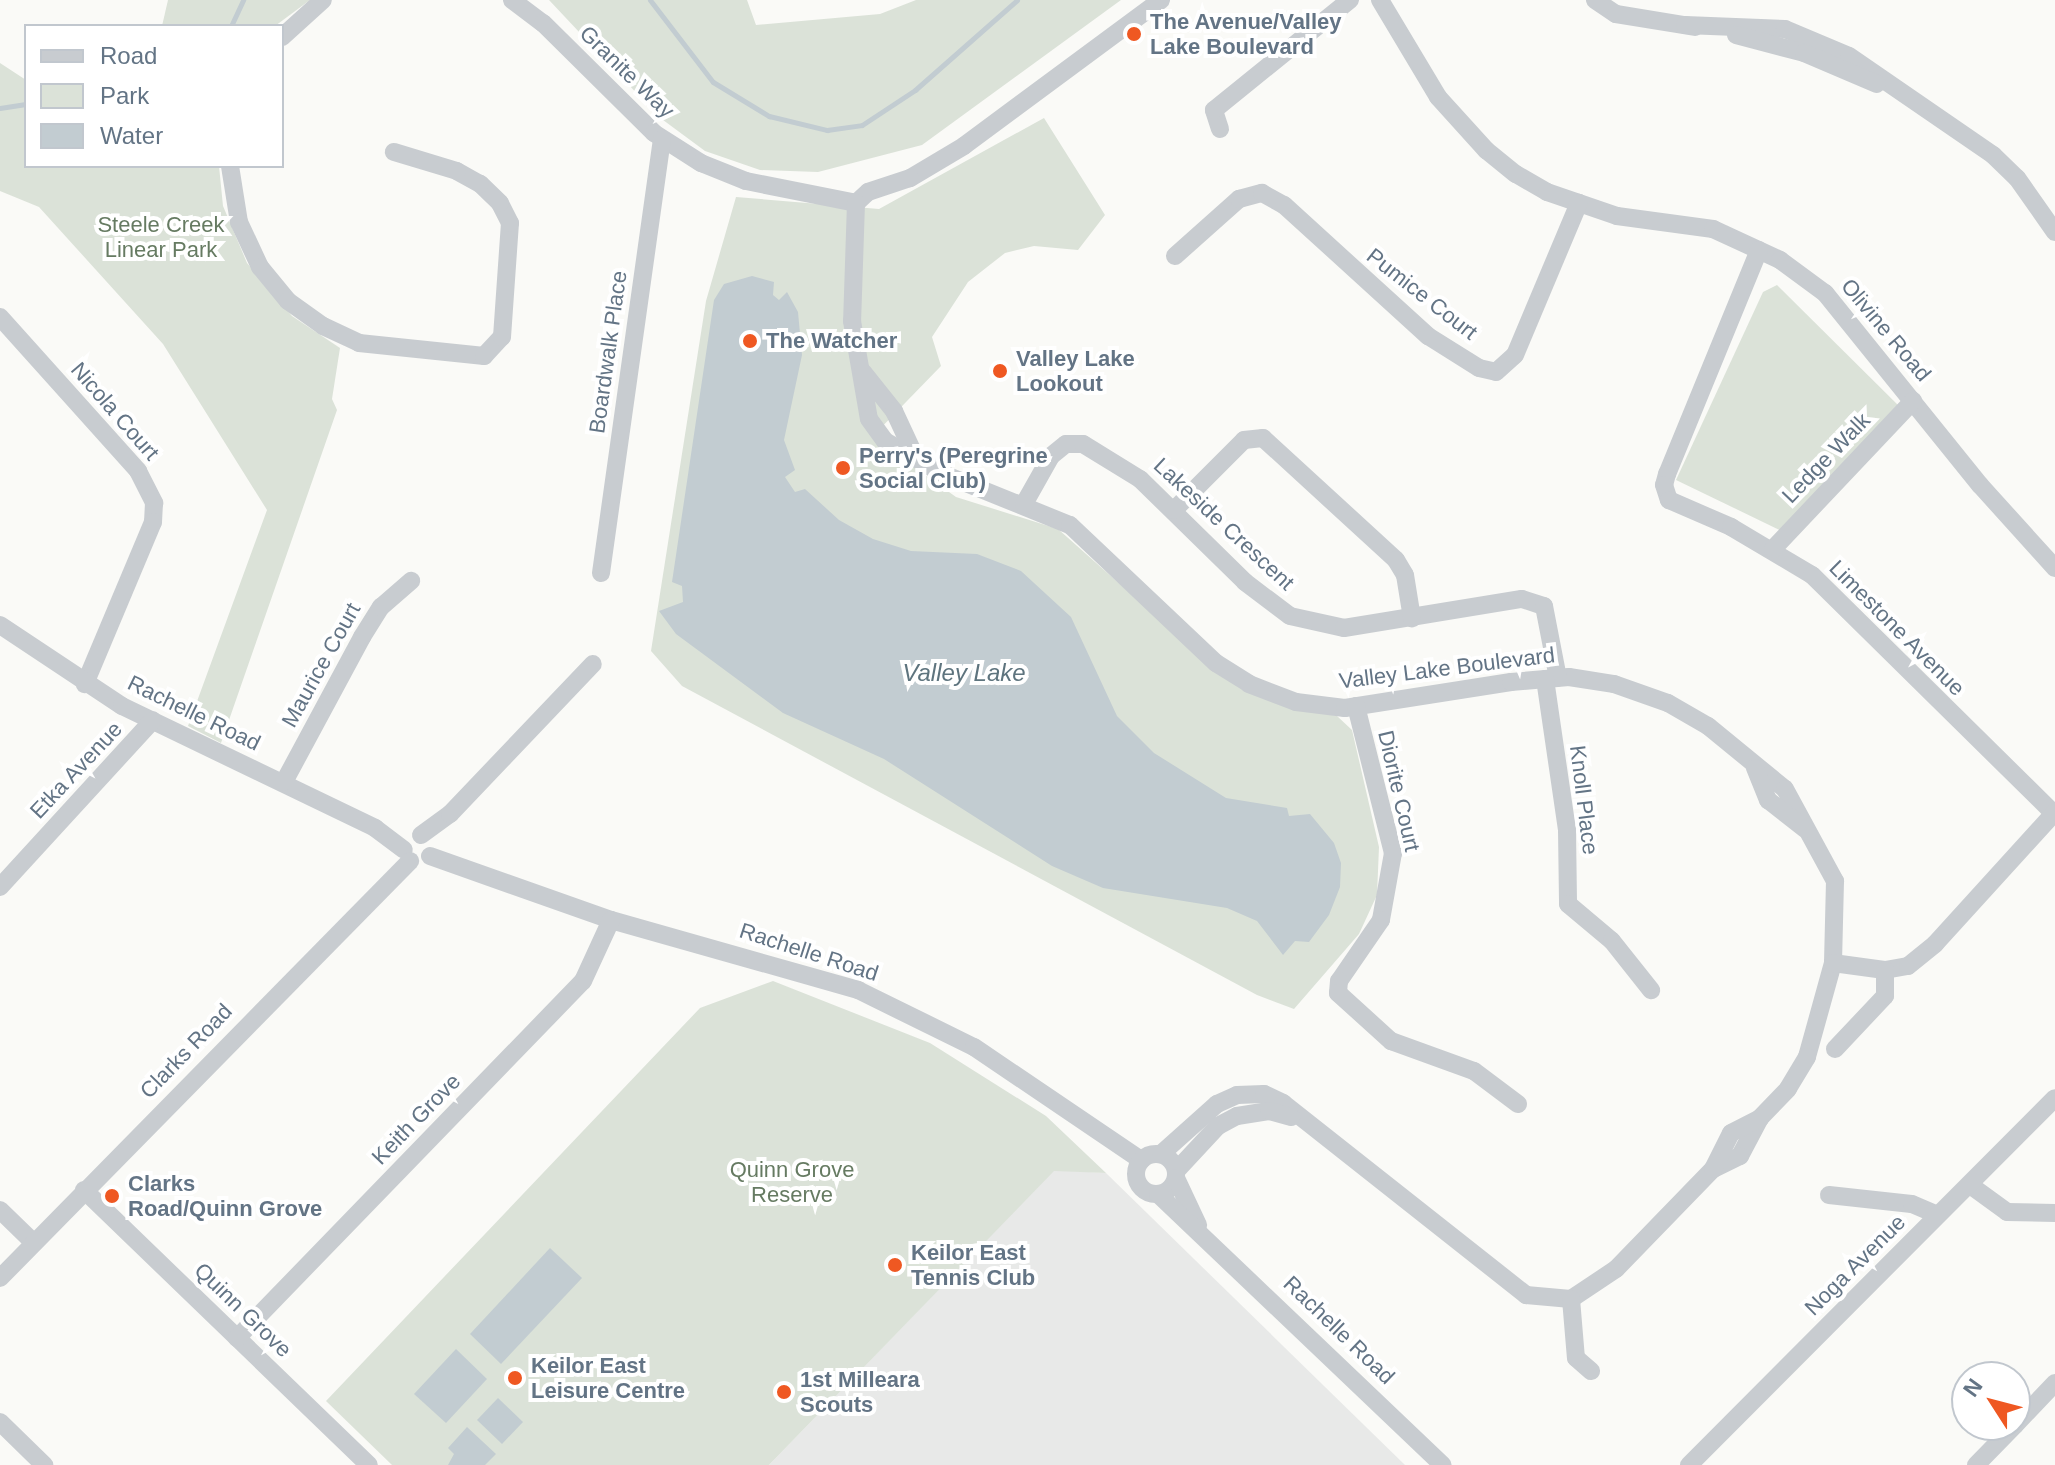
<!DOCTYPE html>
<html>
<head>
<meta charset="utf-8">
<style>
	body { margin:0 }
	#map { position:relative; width:2055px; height:1465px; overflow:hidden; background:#fafaf7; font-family:Helvetica,sans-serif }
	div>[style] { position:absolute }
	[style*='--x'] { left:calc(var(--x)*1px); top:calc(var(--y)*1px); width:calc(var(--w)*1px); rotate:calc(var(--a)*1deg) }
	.built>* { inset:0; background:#e8e9e8 }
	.green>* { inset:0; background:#dbe2d8 }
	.water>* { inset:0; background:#c2ccd1 }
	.stream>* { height:5px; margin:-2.5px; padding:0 2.5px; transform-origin:2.5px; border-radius:2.5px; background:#c2ccd1 }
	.minor>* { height:18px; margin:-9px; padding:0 9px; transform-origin:9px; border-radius:9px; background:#c8ccd0 }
	.minor>.ring { margin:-9px; padding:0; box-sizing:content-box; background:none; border:18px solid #c8ccd0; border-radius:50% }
	.dots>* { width:22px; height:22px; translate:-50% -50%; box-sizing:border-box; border:4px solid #fff; border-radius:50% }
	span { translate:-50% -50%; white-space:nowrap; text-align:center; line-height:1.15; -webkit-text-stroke:8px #fff; paint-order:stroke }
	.poi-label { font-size:22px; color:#637485; font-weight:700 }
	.left { translate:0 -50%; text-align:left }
	.street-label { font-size:22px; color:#637485 }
	.park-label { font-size:22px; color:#667b62 }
	.water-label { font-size:24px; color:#5e747e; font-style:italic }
	.legend { position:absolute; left:24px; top:24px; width:260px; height:144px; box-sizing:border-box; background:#fff; border:2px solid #c1c7ce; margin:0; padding:10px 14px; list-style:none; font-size:24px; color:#637485 }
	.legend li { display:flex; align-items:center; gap:16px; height:40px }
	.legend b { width:40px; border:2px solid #c1c7ce }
	.north { position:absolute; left:1951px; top:1361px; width:80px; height:80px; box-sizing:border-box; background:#fff; border:2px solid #c1c7ce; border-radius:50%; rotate:306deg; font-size:22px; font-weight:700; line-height:32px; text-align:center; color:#637485 }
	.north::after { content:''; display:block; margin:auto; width:28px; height:36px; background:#ef5822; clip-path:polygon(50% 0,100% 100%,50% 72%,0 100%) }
</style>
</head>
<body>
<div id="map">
	<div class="built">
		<i style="clip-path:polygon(1054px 1170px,1106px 1173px,1405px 1465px,769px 1465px)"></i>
	</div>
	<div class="green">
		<i style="clip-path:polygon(168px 0,310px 0,275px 26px,162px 26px)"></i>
		<i style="clip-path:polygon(549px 0,747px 0,756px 25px,880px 14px,916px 0,1121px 0,922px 145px,818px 172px,760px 170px,705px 151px,659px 117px)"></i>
		<i style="clip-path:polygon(0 63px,26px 80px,26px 166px,219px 166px,223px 206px,247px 263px,292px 316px,340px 348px,332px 399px,337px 410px,221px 743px,188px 726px,267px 510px,163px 344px,39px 207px,0 191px)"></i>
		<i style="clip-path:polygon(1044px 118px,1105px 215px,1078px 250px,1034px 246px,1005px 253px,968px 282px,932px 337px,941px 366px,872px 437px,956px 497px,1058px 529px,1222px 675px,1271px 699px,1337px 716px,1352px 730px,1379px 847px,1377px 895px,1359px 934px,1294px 1009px,1257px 995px,682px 686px,651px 651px,706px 301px,736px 197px,879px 209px)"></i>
		<i style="clip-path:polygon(1777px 285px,1905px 412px,1790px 535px,1676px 480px,1763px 292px)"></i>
		<i style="clip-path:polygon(773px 981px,930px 1043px,1046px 1116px,1106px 1173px,1054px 1171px,769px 1465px,392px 1465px,326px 1401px,700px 1008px)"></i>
	</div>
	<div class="water">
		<i style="clip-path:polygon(752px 276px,774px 282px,773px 295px,779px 300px,787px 292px,798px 312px,802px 355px,784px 440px,795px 470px,785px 477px,795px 492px,805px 489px,839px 520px,873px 539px,911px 551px,977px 554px,1021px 571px,1071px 617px,1117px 716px,1154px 753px,1226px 798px,1287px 808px,1289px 816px,1310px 814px,1334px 843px,1341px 863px,1340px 887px,1329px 915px,1309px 942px,1295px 941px,1283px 955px,1257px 921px,1227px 908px,1103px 888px,1052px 866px,884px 759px,783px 713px,676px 634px,659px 611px,683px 602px,682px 586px,672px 582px,714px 300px,724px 284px)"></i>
		<i style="clip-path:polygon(550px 1248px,582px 1278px,501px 1364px,470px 1334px)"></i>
		<i style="clip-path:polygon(456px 1349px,487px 1379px,446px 1423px,414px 1394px)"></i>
		<i style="clip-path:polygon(498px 1398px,523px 1422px,502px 1444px,477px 1420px)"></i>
		<i style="clip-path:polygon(467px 1427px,496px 1454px,485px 1465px,448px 1465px,454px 1454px,448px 1448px)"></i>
	</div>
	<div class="stream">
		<i style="--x:650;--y:0;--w:103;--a:52.5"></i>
		<i style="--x:713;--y:82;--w:66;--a:31.3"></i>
		<i style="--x:769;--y:116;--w:60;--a:13.6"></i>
		<i style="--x:827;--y:130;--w:35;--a:-8"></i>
		<i style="--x:862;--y:125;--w:64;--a:-33.4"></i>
		<i style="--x:915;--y:90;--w:136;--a:-41.4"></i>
		<i style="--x:231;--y:26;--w:29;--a:-65"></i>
		<i style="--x:0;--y:108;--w:26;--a:-9"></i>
	</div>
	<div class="minor">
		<i style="--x:512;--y:0;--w:39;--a:37"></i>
		<i style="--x:543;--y:23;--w:156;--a:44.7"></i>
		<i style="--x:654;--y:133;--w:56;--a:32.6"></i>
		<i style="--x:701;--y:163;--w:48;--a:21.8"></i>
		<i style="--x:746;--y:181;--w:112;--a:11.3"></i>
		<i style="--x:1161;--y:0;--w:245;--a:143.5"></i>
		<i style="--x:964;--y:146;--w:63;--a:149.3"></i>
		<i style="--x:910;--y:178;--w:44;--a:161.6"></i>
		<i style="--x:868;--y:192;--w:16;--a:137"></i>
		<i style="--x:856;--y:203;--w:118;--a:91.9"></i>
		<i style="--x:852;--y:321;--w:99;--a:80.2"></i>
		<i style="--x:869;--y:419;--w:27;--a:54"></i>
		<i style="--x:885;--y:441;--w:64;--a:29.7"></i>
		<i style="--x:941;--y:473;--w:139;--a:22"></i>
		<i style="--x:1070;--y:525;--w:201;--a:43.4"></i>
		<i style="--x:1216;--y:663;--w:39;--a:32"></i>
		<i style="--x:1249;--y:684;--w:50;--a:21"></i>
		<i style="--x:1296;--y:702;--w:49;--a:7"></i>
		<i style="--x:1345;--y:708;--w:168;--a:-8.9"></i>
		<i style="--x:1511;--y:682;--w:58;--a:-4.9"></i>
		<i style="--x:1569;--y:677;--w:46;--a:8.8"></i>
		<i style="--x:1614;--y:684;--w:57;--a:19.4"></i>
		<i style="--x:1668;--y:703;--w:46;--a:29.9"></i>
		<i style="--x:1708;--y:726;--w:99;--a:39.3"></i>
		<i style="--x:1785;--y:789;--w:105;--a:61.5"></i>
		<i style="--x:1835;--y:881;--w:82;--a:91.4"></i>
		<i style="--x:1833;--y:963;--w:98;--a:105.5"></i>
		<i style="--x:1807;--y:1057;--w:37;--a:121"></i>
		<i style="--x:1788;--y:1089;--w:40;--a:134"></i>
		<i style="--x:1760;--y:1118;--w:43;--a:117.8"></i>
		<i style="--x:1740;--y:1156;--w:30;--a:154"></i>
		<i style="--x:1380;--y:0;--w:113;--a:59.1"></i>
		<i style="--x:1438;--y:97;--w:72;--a:47.8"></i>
		<i style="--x:1486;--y:150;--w:38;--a:39"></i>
		<i style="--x:1516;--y:174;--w:36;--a:30"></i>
		<i style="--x:1547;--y:192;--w:74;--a:18.9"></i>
		<i style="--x:1617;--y:216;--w:97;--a:7.7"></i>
		<i style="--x:1713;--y:229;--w:74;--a:24.8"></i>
		<i style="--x:1780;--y:260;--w:56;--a:36.3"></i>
		<i style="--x:1825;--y:293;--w:247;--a:51.1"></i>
		<i style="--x:1980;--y:485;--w:112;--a:47.9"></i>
		<i style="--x:1595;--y:0;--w:25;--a:34"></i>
		<i style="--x:1616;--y:14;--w:80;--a:9.3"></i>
		<i style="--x:1685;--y:25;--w:100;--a:2.3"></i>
		<i style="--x:1785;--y:29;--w:69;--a:22.9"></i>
		<i style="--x:1849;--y:56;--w:175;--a:34.5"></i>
		<i style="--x:1993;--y:155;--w:33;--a:44"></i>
		<i style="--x:2017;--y:178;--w:66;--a:54.9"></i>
		<i style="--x:1736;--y:35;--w:70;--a:14.8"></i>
		<i style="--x:1804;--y:53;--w:79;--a:23"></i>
		<i style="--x:282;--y:37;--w:55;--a:-42.1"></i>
		<i style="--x:1220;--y:129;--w:20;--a:-108"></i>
		<i style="--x:1214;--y:110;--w:175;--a:-39"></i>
		<i style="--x:230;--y:166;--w:57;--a:80.9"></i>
		<i style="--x:239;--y:222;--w:50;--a:65"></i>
		<i style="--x:260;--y:267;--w:44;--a:50.5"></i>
		<i style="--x:288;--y:301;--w:43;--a:35.5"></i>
		<i style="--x:323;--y:326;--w:40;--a:25"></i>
		<i style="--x:359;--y:343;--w:126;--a:5.9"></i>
		<i style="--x:484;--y:356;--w:26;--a:-47"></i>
		<i style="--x:502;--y:337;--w:114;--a:-86"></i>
		<i style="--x:510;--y:223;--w:22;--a:-117"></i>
		<i style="--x:500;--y:203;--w:28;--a:-136"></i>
		<i style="--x:480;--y:184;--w:26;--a:-151"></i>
		<i style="--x:457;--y:171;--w:66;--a:-163.2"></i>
		<i style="--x:1759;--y:250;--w:242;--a:112.3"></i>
		<i style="--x:1667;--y:474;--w:11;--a:105"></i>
		<i style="--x:1664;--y:485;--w:16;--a:72"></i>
		<i style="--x:1669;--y:500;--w:68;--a:23.5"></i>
		<i style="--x:1731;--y:527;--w:94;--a:30.7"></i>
		<i style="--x:1812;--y:575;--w:339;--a:44.6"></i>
		<i style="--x:1175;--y:256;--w:86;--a:-41.7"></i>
		<i style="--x:1239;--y:199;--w:24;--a:-15"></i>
		<i style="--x:1262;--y:193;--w:25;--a:29"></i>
		<i style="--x:1284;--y:205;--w:195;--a:42.3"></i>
		<i style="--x:1428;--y:336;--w:60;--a:32.1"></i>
		<i style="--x:1479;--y:368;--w:17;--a:13"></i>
		<i style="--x:1496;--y:372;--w:25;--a:-42"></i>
		<i style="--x:1515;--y:355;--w:165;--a:-67.2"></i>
		<i style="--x:0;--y:317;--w:207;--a:48.1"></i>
		<i style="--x:138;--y:471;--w:36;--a:63"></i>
		<i style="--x:154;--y:503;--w:19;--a:93"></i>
		<i style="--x:153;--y:522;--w:176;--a:112.8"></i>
		<i style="--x:863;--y:372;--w:50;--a:51.5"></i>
		<i style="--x:894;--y:411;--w:45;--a:65.1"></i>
		<i style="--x:1024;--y:504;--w:55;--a:-60.6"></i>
		<i style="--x:1051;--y:456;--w:19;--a:-39"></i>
		<i style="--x:1066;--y:444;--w:17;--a:0"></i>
		<i style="--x:1083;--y:444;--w:67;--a:31.6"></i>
		<i style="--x:1140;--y:479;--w:147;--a:44.4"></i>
		<i style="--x:1245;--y:582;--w:56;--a:37.1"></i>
		<i style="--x:1290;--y:616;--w:55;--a:12.5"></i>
		<i style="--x:1344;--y:628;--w:180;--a:-9.3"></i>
		<i style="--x:1522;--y:599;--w:23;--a:18"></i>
		<i style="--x:1544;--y:606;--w:73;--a:79"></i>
		<i style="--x:1174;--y:510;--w:99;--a:-45"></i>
		<i style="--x:1244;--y:440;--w:19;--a:-6"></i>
		<i style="--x:1263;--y:438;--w:180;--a:42.5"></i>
		<i style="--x:1396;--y:560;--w:17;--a:59"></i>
		<i style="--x:1405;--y:575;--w:44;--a:80.8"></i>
		<i style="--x:1773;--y:549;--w:204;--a:-46.6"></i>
		<i style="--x:601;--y:573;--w:438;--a:-82"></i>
		<i style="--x:0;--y:625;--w:146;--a:33.6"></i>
		<i style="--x:122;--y:706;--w:281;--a:25.7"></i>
		<i style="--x:375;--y:828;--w:36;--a:37"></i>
		<i style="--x:1545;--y:679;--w:153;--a:81.7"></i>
		<i style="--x:1567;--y:830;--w:74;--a:89.2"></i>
		<i style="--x:1568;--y:904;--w:57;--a:40.1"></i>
		<i style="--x:1612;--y:941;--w:63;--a:51.5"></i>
		<i style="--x:1356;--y:706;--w:152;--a:75.9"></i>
		<i style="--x:1393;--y:853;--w:68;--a:100.2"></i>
		<i style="--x:1381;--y:920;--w:74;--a:124.5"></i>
		<i style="--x:1339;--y:981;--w:12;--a:95"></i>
		<i style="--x:1338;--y:993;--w:72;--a:42.2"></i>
		<i style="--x:1391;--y:1041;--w:88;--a:19.9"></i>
		<i style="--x:1474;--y:1071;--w:55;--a:36.9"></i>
		<i style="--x:1755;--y:768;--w:35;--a:68"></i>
		<i style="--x:1768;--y:800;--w:47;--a:38.1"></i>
		<i style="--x:284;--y:782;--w:165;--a:-61.7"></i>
		<i style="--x:362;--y:637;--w:36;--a:-58"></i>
		<i style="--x:381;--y:607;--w:40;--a:-41"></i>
		<i style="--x:421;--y:835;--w:36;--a:-36"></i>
		<i style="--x:450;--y:814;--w:207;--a:-46.4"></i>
		<i style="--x:430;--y:856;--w:192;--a:19.5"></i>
		<i style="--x:611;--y:920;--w:257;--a:15.8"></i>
		<i style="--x:858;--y:990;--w:129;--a:26.2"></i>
		<i style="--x:974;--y:1047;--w:202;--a:34.1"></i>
		<i style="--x:0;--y:887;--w:226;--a:-47.5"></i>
		<i style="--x:1833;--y:963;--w:52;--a:7.7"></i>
		<i style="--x:1885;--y:970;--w:23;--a:-10"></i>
		<i style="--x:1908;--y:966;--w:35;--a:-39"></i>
		<i style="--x:1935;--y:944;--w:178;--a:-47.7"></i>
		<i style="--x:1835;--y:1049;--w:73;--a:-46.7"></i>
		<i style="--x:1885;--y:996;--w:26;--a:-90"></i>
		<i class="ring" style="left:1136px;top:1154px;width:22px;height:22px"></i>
		<i style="--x:1161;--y:1154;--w:75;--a:-41.8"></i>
		<i style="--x:1217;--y:1104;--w:22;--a:-24"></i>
		<i style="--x:1237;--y:1095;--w:27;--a:-2"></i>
		<i style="--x:1264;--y:1094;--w:21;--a:25"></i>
		<i style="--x:1283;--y:1103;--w:310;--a:38.3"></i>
		<i style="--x:1526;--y:1295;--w:45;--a:5.1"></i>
		<i style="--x:1571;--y:1299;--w:54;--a:-33.7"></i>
		<i style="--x:1616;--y:1269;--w:139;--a:-45.9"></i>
		<i style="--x:1713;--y:1169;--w:40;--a:-63.4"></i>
		<i style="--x:1731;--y:1133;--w:33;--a:-27"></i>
		<i style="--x:1176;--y:1171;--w:62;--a:-47"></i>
		<i style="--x:1218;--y:1126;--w:21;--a:-28"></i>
		<i style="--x:1237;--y:1116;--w:32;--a:-9"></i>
		<i style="--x:1269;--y:1111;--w:23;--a:15"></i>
		<i style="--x:1176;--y:1178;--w:52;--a:64.9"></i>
		<i style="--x:1970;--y:1185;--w:46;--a:36.1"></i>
		<i style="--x:2007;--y:1212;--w:48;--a:1.2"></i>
		<i style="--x:84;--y:1190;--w:396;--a:44"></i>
		<i style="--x:1158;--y:1194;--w:393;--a:43.6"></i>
		<i style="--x:1829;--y:1195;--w:83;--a:6.2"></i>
		<i style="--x:1912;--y:1204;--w:28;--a:23"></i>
		<i style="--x:0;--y:1210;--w:47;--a:44.1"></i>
		<i style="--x:0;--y:1278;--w:585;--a:-45.48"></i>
		<i style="--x:1571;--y:1299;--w:59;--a:85.2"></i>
		<i style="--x:1576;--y:1358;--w:20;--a:41"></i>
		<i style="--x:237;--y:1338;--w:497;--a:-45.9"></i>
		<i style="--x:583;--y:981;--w:67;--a:-65.3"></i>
		<i style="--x:0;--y:1422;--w:62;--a:44.3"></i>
		<i style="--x:2015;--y:1425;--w:58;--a:-46.4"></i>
		<i style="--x:1689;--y:1465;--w:518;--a:-45.08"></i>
		<i style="--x:1976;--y:1465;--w:56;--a:-45.7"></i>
	</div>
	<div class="dots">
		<i style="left:1134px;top:34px;background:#ef5822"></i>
		<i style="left:750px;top:341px;background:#ef5822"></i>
		<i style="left:1000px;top:371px;background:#ef5822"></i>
		<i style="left:843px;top:468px;background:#ef5822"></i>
		<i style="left:112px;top:1196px;background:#ef5822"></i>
		<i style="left:895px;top:1265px;background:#ef5822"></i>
		<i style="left:515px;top:1378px;background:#ef5822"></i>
		<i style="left:784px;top:1392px;background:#ef5822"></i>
	</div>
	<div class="poi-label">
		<span class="left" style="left:1150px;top:34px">The Avenue/Valley<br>Lake Boulevard</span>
		<span class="left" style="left:766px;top:341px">The Watcher</span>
		<span class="left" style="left:1016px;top:371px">Valley Lake<br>Lookout</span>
		<span class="left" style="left:859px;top:468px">Perry's (Peregrine<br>Social Club)</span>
		<span class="left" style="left:128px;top:1196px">Clarks<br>Road/Quinn Grove</span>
		<span class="left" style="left:911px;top:1265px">Keilor East<br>Tennis Club</span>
		<span class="left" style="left:531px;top:1378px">Keilor East<br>Leisure Centre</span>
		<span class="left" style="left:800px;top:1392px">1st Milleara<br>Scouts</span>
	</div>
	<div class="street-label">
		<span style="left:627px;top:72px;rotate:44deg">Granite Way</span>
		<span style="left:1422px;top:294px;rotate:38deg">Pumice Court</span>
		<span style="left:1886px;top:330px;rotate:50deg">Olivine Road</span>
		<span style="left:608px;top:352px;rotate:-82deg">Boardwalk Place</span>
		<span style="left:115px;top:411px;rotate:49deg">Nicola Court</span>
		<span style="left:1826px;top:458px;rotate:-46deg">Ledge Walk</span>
		<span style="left:1224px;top:524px;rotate:43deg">Lakeside Crescent</span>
		<span style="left:1897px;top:628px;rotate:45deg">Limestone Avenue</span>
		<span style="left:321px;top:665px;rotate:-61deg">Maurice Court</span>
		<span style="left:1447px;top:668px;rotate:-7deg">Valley Lake Boulevard</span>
		<span style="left:194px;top:713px;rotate:26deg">Rachelle Road</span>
		<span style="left:76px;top:770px;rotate:-47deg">Etka Avenue</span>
		<span style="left:1399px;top:791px;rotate:77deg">Diorite Court</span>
		<span style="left:1584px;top:800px;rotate:83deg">Knoll Place</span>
		<span style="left:809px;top:952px;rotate:18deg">Rachelle Road</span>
		<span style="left:186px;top:1051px;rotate:-46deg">Clarks Road</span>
		<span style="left:416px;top:1119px;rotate:-46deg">Keith Grove</span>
		<span style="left:1855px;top:1265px;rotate:-45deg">Noga Avenue</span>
		<span style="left:243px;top:1310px;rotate:44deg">Quinn Grove</span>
		<span style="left:1339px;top:1330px;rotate:44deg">Rachelle Road</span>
	</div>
	<div class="park-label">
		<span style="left:161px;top:237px">Steele Creek<br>Linear Park</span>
		<span style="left:792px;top:1182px">Quinn Grove<br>Reserve</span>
	</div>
	<div class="water-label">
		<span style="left:964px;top:673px">Valley Lake</span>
	</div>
	<ul class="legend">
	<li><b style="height:10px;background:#c8ccd0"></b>Road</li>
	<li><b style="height:22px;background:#dbe2d8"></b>Park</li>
	<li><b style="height:22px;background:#c2ccd1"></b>Water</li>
	</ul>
	<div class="north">N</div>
</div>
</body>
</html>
